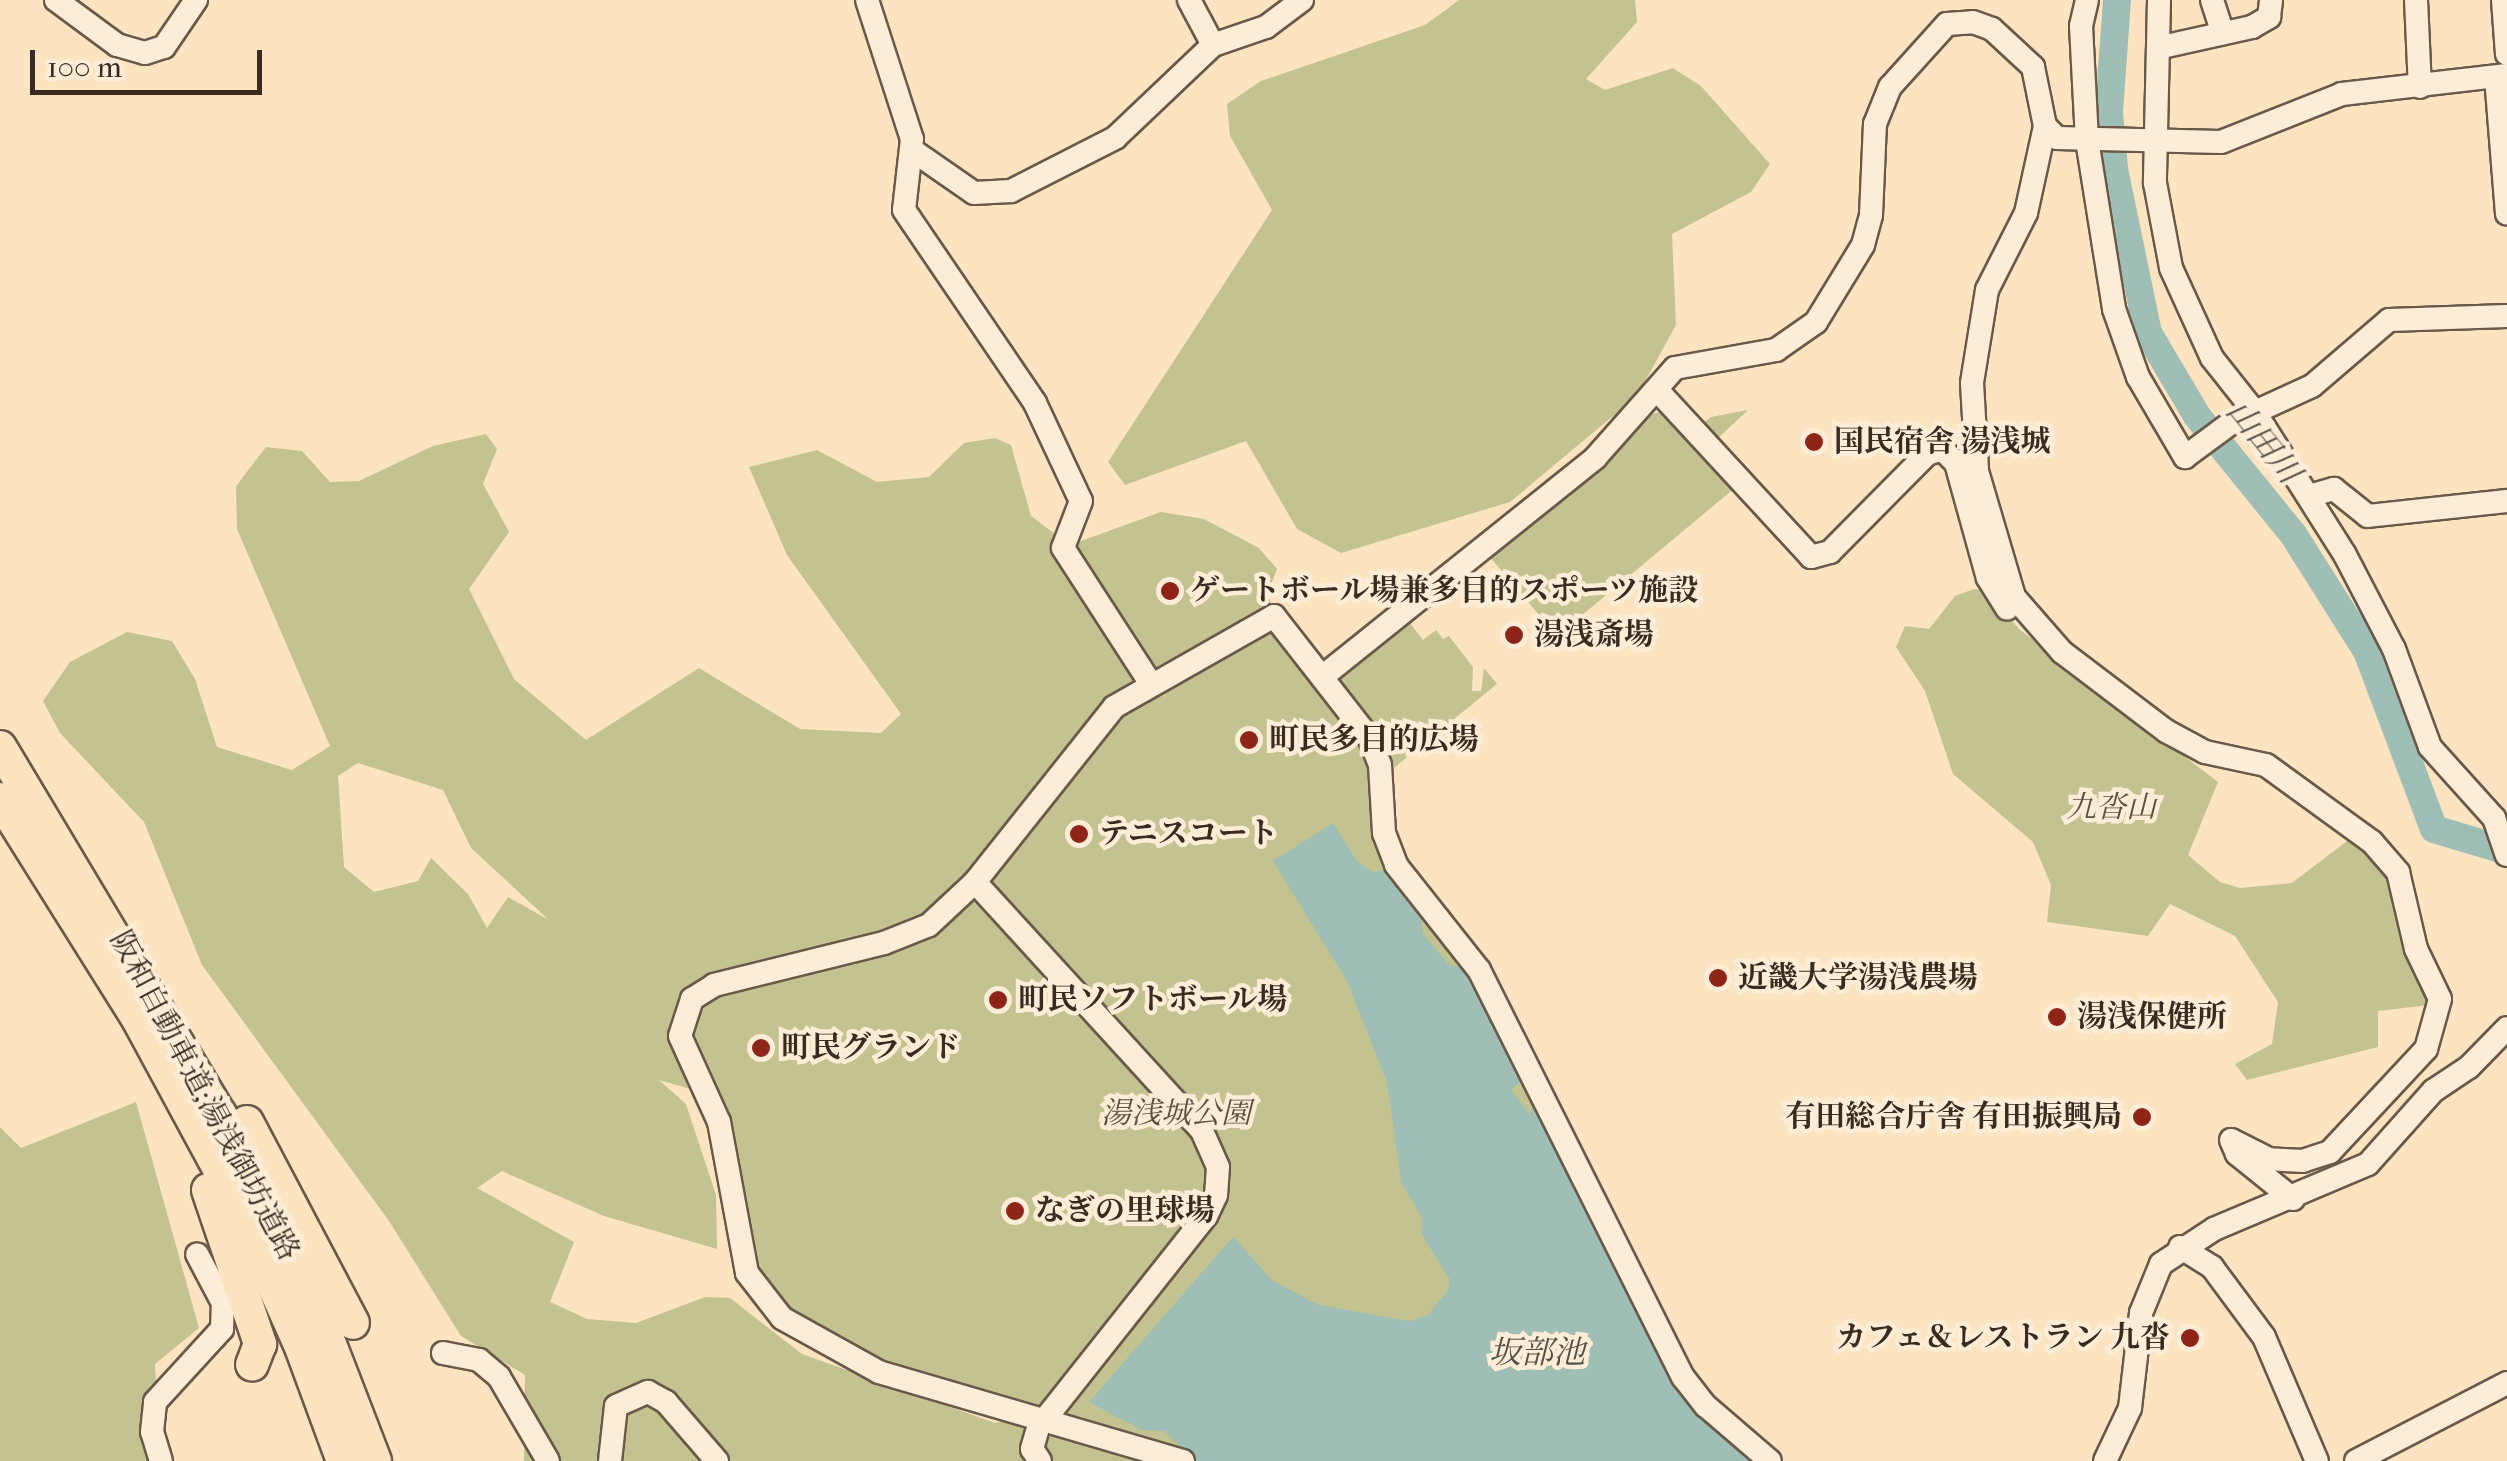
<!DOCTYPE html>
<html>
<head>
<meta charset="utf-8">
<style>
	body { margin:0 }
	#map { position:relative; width:2507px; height:1461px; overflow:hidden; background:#fce4c1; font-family:"IM FELL French Canon","Noto Serif JP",serif }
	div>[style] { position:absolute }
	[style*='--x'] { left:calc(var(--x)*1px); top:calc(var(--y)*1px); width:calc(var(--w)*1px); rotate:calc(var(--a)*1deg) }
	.green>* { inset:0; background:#c2c390 }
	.water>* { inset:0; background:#9fbeb5 }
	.river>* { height:28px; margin:-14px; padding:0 14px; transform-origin:14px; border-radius:14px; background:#9fbeb5 }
	.roads { filter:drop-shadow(2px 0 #6a5949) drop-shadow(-2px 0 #6a5949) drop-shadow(0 2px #6a5949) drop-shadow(0 -2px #6a5949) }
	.minor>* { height:22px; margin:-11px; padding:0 11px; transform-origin:11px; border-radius:11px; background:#fdedd7 }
	.highway>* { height:32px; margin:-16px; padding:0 16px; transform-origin:16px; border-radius:16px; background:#fce4c1 }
	.dots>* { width:28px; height:28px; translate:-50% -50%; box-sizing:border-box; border:5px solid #fdedd7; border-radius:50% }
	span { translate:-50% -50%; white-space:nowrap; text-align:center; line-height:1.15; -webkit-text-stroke:9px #fdedd7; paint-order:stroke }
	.poi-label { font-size:30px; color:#3a2b21; font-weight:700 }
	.left { translate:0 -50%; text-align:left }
	.right { translate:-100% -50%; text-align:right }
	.park-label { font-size:30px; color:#5c513d; font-style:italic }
	.street-label { font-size:30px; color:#3a2b21 }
	.water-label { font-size:32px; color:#535046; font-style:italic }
	.scale { position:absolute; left:30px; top:50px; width:232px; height:45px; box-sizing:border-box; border:5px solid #3a2b21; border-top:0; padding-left:12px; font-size:30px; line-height:35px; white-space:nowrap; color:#3a2b21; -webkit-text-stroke:8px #fdedd7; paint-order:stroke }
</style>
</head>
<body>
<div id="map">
	<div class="green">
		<i style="clip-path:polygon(1459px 0,1635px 0,1637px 22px,1586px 79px,1605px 90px,1673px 68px,1701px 86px,1770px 164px,1751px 192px,1672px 234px,1676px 325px,1637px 396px,1510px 502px,1341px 553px,1297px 529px,1246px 441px,1125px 485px,1108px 462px,1272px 210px,1230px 136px,1227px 104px,1261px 81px,1425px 25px)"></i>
		<i style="clip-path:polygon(1669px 409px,1736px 487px,1557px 636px,1489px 556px,1607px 460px,1647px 416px)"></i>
		<i style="clip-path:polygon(1748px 410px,1715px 441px,1700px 426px,1711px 417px)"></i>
		<i style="clip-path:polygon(evenodd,486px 434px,497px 449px,483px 484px,509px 532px,469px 589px,514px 679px,586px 740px,699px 668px,800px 729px,881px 733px,901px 714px,787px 555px,749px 467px,817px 450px,877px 482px,929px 477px,964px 443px,995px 438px,1011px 445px,1031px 516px,1070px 545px,1161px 512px,1204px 519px,1259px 548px,1277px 569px,1268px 592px,1274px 616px,1370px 739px,1384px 833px,1429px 902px,1683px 1377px,1770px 1461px,524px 1461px,525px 1375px,461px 1336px,389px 1221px,202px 965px,144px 822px,60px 733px,43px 701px,70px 662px,127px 632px,172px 641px,195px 679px,217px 747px,292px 770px,330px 746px,237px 529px,236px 486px,266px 447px,302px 451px,330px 482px,359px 481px,433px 446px,486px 434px,358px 763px,443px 790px,471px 848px,549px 920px,508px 897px,487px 928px,468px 894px,431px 858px,418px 881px,374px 892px,344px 867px,338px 776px,358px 763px,486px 434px,659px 1080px,701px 1092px,764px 1301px,934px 1389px,1030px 1416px,995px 1423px,802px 1354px,730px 1298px,705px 1297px,636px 1323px,587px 1319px,550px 1302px,574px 1242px,477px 1188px,502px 1171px,604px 1216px,717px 1249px,716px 1195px,686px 1104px,659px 1080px)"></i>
		<i style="clip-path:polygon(1974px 589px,1986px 591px,2019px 629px,2218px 782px,2188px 855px,2220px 882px,2240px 888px,2292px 883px,2355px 835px,2390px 873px,2432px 993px,2429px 1005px,2378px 1011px,2378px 1047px,2247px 1080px,2235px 1064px,2272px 1044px,2278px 1002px,2235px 936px,2170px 904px,2148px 936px,2047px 922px,2051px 885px,2033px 842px,1953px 774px,1925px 691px,1896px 647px,1905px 626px,1929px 629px,1955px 596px)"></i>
		<i style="clip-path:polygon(1409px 622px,1423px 640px,1436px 630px,1443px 639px,1449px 636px,1473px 667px,1472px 691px,1481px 691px,1484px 668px,1497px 684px,1394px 768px,1381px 731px,1339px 679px)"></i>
		<i style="clip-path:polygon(136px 1102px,199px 1328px,155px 1364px,161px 1461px,0 1461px,0 1127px,21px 1148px)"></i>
	</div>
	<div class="water">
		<i style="clip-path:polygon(1333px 823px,1357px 861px,1372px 872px,1385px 870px,1420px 909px,1423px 934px,1450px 966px,1465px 966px,1521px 1081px,1511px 1090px,1530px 1115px,1533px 1103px,1670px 1378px,1753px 1461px,1196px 1461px,1164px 1431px,1142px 1430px,1089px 1402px,1233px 1237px,1273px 1281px,1319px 1305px,1409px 1321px,1428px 1315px,1448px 1290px,1450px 1280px,1422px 1235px,1421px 1216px,1401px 1182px,1387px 1082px,1347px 981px,1273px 861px)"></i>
	</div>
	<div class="river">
		<i style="--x:2117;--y:0;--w:112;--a:94.1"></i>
		<i style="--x:2109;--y:112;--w:57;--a:85"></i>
		<i style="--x:2114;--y:169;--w:167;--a:78.3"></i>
		<i style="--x:2148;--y:333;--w:96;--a:59.4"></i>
		<i style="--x:2197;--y:416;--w:152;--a:50.9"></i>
		<i style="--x:2293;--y:534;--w:138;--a:57.7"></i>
		<i style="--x:2367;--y:651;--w:190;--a:69.4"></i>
		<i style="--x:2434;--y:829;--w:76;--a:16.8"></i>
	</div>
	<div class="roads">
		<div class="minor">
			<i style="--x:56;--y:0;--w:76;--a:36.4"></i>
			<i style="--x:117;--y:45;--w:29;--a:16"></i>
			<i style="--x:145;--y:53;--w:20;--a:-18"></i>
			<i style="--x:164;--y:47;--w:57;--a:-55.8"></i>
			<i style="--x:867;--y:0;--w:146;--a:72.1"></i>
			<i style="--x:912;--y:139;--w:71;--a:96.4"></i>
			<i style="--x:904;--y:210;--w:233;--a:55.8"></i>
			<i style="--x:1035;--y:403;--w:108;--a:64.9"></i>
			<i style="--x:1081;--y:501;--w:50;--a:111"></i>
			<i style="--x:1063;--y:548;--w:162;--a:57.1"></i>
			<i style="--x:1189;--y:0;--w:51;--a:61.9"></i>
			<i style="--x:2087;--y:0;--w:27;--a:103"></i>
			<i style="--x:2081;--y:26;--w:114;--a:87"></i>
			<i style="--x:2087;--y:140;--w:171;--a:80.9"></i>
			<i style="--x:2114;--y:309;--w:72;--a:70.6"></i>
			<i style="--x:2138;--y:377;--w:93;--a:59.6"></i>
			<i style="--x:2185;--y:457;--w:57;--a:-36.5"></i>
			<i style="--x:2231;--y:423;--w:89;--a:-24.6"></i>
			<i style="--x:2312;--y:386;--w:101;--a:-40.6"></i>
			<i style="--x:2389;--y:320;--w:118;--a:-1.9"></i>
			<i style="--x:2159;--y:0;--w:183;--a:91.3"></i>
			<i style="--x:2155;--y:183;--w:86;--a:79.3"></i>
			<i style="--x:2171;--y:268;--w:99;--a:65.5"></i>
			<i style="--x:2212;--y:358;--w:68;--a:51.6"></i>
			<i style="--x:2254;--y:411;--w:170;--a:57.7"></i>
			<i style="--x:2345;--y:555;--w:106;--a:62.5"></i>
			<i style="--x:2394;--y:649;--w:104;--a:69.8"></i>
			<i style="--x:2430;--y:747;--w:96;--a:48"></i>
			<i style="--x:2494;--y:818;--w:39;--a:71"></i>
			<i style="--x:2212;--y:0;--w:35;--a:72"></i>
			<i style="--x:2416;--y:0;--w:87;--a:87.4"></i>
			<i style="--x:2503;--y:0;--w:54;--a:85.8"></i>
			<i style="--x:2162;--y:47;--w:92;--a:-12.5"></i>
			<i style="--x:2252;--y:27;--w:20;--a:-30"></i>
			<i style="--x:2269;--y:17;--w:17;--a:-83"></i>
			<i style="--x:2496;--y:77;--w:137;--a:85.4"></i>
			<i style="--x:2045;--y:126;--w:17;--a:45"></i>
			<i style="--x:2057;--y:138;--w:164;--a:1.4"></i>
			<i style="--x:2221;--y:142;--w:130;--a:-21.6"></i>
			<i style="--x:2342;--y:94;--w:166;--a:-6.6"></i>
			<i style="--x:912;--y:150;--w:75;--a:34.7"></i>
			<i style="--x:974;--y:193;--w:37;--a:-3"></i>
			<i style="--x:1011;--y:191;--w:117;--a:-27"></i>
			<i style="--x:1115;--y:138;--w:135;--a:-43.5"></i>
			<i style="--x:1213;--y:45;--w:56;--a:-18.8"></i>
			<i style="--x:1266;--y:27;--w:45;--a:-36.9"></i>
			<i style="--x:1658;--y:391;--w:226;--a:47.3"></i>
			<i style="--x:1811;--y:557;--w:20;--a:-15"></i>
			<i style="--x:1830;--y:552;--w:138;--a:-45.3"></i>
			<i style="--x:1927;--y:454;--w:16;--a:-18"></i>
			<i style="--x:1942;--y:449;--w:20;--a:45"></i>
			<i style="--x:1956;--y:463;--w:119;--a:74.5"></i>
			<i style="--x:1988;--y:578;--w:36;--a:58"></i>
			<i style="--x:2309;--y:496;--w:26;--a:-16"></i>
			<i style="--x:2334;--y:489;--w:43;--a:38.5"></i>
			<i style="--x:2368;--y:516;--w:140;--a:-6.2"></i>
			<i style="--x:1322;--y:677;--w:350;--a:-38.7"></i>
			<i style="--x:1595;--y:458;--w:120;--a:-48.4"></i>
			<i style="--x:1675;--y:368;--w:103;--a:-10.1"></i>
			<i style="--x:1776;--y:350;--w:49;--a:-35"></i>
			<i style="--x:1816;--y:322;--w:90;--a:-58.6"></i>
			<i style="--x:1863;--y:245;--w:31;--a:-75"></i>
			<i style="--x:1871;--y:215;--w:91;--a:-87.5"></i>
			<i style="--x:1875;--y:124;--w:40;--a:-68"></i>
			<i style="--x:1890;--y:87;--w:85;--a:-47.9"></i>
			<i style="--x:1947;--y:24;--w:26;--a:-4"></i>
			<i style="--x:1973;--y:22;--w:20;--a:20"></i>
			<i style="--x:1992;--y:29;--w:56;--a:42.8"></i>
			<i style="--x:2033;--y:67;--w:60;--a:78.5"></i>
			<i style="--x:2045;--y:126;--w:89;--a:102.3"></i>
			<i style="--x:2026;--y:213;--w:86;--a:116.9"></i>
			<i style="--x:1987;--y:290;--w:94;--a:99.2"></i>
			<i style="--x:1972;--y:383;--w:88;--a:86.7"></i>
			<i style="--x:1977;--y:471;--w:131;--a:73.6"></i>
			<i style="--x:2014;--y:597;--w:73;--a:48.9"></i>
			<i style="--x:2062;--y:652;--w:131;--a:37.2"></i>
			<i style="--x:2166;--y:731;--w:44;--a:28.3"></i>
			<i style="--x:2205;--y:752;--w:62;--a:12"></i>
			<i style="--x:2266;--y:765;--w:131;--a:36"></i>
			<i style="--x:2372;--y:842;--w:40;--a:49"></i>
			<i style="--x:2398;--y:872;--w:79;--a:76.8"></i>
			<i style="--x:2416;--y:949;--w:55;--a:64.4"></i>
			<i style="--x:2440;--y:999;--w:52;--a:105.6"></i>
			<i style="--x:2426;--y:1049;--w:141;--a:133"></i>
			<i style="--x:2330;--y:1152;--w:28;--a:162"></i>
			<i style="--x:2303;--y:1161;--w:34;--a:-177"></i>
			<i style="--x:2269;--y:1159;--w:42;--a:-153.4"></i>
			<i style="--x:2231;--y:1140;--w:15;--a:67"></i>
			<i style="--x:2237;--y:1154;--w:72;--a:38.8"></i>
			<i style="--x:975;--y:882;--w:337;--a:47.6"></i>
			<i style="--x:1202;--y:1131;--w:39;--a:66"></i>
			<i style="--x:1218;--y:1167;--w:28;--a:94"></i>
			<i style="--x:1216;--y:1195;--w:23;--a:115"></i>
			<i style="--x:1206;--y:1216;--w:270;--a:128.4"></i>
			<i style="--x:1038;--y:1428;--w:22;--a:106"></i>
			<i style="--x:1032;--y:1449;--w:14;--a:56"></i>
			<i style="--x:2180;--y:1247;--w:38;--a:32"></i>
			<i style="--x:2212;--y:1267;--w:87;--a:53.4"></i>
			<i style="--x:2264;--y:1337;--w:135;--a:66.9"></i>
			<i style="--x:443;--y:1353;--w:37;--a:11"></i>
			<i style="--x:479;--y:1360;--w:26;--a:40"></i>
			<i style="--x:499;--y:1377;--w:97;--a:59.7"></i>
			<i style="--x:161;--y:1461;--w:30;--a:-107"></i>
			<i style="--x:152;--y:1432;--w:30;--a:-84"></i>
			<i style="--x:155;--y:1402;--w:99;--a:-47.5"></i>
			<i style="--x:222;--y:1329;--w:26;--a:-88"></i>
			<i style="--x:223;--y:1303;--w:55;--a:-118"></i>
			<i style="--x:610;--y:1461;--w:55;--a:-83.8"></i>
			<i style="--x:616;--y:1406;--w:35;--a:-24"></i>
			<i style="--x:648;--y:1392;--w:21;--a:29"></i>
			<i style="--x:666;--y:1402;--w:78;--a:49.2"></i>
			<i style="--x:1183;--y:1461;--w:317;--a:-163.7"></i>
			<i style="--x:879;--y:1372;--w:111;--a:-150.9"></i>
			<i style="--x:782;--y:1318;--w:57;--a:-127.9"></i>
			<i style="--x:747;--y:1273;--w:154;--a:-100.5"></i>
			<i style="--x:719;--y:1122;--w:94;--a:-114.4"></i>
			<i style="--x:680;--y:1036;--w:39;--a:-72"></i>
			<i style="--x:692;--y:999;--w:26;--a:-32"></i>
			<i style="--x:714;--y:985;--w:175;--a:-13.9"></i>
			<i style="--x:884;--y:943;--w:48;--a:-21.8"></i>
			<i style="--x:929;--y:925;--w:63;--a:-43.1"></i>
			<i style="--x:975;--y:882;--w:223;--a:-51.5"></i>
			<i style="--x:1114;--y:707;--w:184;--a:-29.6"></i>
			<i style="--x:1274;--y:616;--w:156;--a:52"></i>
			<i style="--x:1370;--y:739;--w:28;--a:69"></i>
			<i style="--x:1380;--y:765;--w:68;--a:86.6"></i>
			<i style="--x:1384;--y:833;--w:34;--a:69"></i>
			<i style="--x:1396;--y:865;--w:134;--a:51.7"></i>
			<i style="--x:1479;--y:970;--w:455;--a:63.4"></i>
			<i style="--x:1683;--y:1377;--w:37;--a:52"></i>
			<i style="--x:1706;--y:1406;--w:84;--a:40.7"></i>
			<i style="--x:2105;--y:1461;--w:59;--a:-64.7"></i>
			<i style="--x:2130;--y:1408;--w:96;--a:-83.4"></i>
			<i style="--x:2141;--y:1313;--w:53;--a:-67.8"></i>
			<i style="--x:2161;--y:1264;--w:64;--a:-33.4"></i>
			<i style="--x:2214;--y:1229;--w:167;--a:-22.9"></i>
			<i style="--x:2368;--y:1164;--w:98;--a:-48.3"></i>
			<i style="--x:2433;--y:1091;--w:43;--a:-33.7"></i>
			<i style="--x:2469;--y:1067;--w:54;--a:-45.7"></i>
			<i style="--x:2356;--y:1461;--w:170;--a:-27.3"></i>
		</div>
		<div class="highway">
			<i style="--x:0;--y:747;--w:428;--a:59.1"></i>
			<i style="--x:220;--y:1114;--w:230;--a:64"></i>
			<i style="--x:321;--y:1321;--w:150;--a:68.9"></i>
			<i style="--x:0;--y:799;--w:260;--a:57.9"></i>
			<i style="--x:138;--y:1019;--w:200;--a:61.6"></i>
			<i style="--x:233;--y:1195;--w:167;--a:65.9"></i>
			<i style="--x:301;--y:1347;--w:121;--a:69.8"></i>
			<i style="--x:247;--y:1122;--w:227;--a:62.2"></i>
			<i style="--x:208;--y:1190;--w:163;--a:71.3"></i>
			<i style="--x:260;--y:1344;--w:22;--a:111"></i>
		</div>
	</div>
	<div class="dots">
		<i style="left:1814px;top:442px;background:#8f2418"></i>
		<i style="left:1170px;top:591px;background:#8f2418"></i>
		<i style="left:1514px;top:635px;background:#8f2418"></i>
		<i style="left:1249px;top:740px;background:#8f2418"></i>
		<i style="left:1079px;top:834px;background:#8f2418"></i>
		<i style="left:1718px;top:978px;background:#8f2418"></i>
		<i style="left:998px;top:1000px;background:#8f2418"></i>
		<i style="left:2057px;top:1017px;background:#8f2418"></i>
		<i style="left:761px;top:1048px;background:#8f2418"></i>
		<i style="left:2142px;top:1117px;background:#8f2418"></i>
		<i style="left:1015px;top:1211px;background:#8f2418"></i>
		<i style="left:2190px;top:1338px;background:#8f2418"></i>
	</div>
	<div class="poi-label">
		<span class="left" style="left:1834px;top:442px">国民宿舎 湯浅城</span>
		<span class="left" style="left:1190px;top:591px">ゲートボール場兼多目的スポーツ施設</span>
		<span class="left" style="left:1534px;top:635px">湯浅斎場</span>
		<span class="left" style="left:1269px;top:740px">町民多目的広場</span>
		<span class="left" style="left:1099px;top:834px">テニスコート</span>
		<span class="left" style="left:1738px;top:978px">近畿大学湯浅農場</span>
		<span class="left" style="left:1018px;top:1000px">町民ソフトボール場</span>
		<span class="left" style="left:2077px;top:1017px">湯浅保健所</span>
		<span class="left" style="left:781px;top:1048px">町民グランド</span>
		<span class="right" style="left:2122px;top:1117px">有田総合庁舎 有田振興局</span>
		<span class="left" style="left:1035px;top:1211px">なぎの里球場</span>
		<span class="right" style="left:2170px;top:1338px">カフェ＆レストラン 九沓</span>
	</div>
	<div class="park-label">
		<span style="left:2111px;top:808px">九沓山</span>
		<span style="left:1176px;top:1114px">湯浅城公園</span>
	</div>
	<div class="street-label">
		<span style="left:204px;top:1096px;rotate:62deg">阪和自動車道;湯浅御坊道路</span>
	</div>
	<div class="water-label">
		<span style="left:2263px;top:442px;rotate:51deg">山田川</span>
		<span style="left:1537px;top:1353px">坂部池</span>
	</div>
	<div class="scale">100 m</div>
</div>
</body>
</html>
